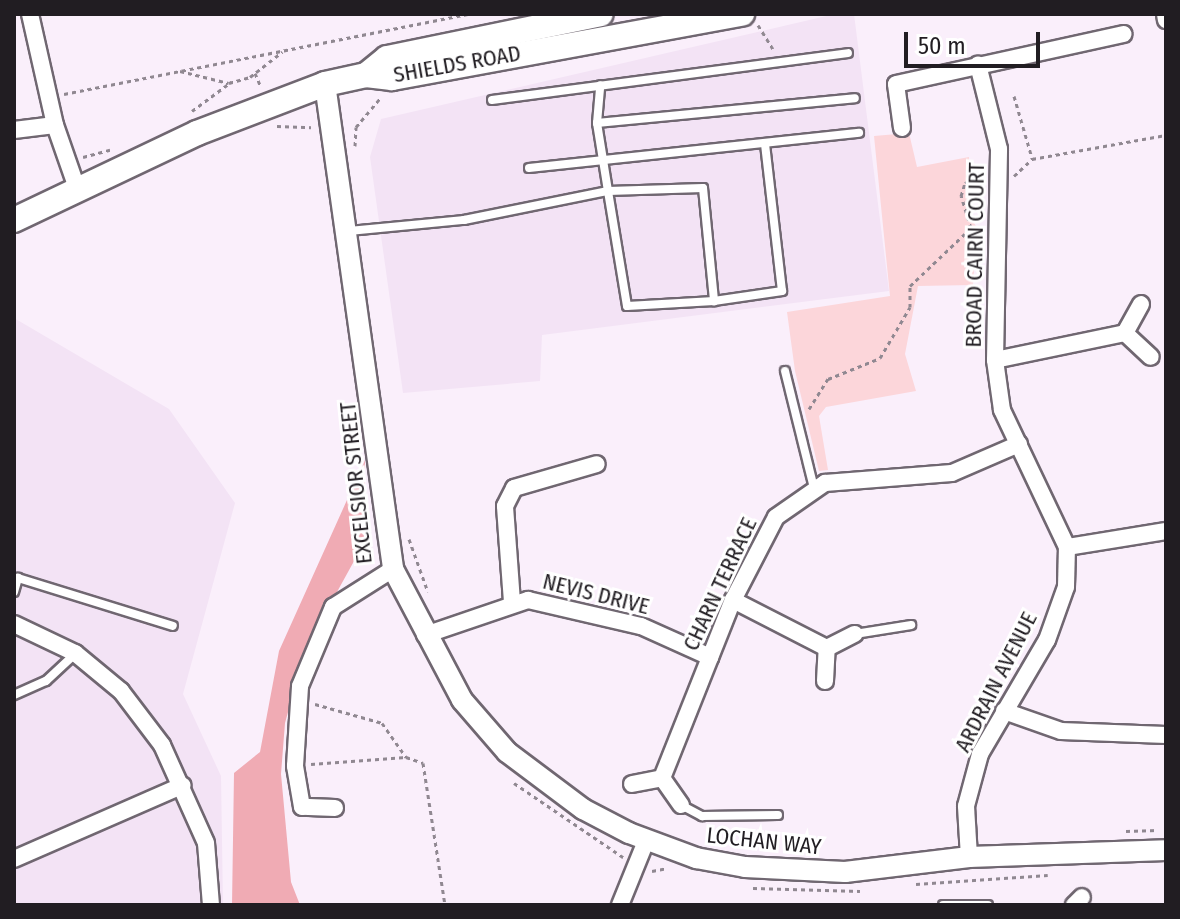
<!DOCTYPE html>
<html>
<head>
<meta charset="utf-8">
<style>
	body { margin:0 }
	#map { position:relative; width:1180px; height:919px; overflow:hidden; background:#faeffb; font-family:"Fira Sans Condensed",sans-serif }
	div>[style] { position:absolute }
	[style*='--x'] { left:calc(var(--x)*1px); top:calc(var(--y)*1px); width:calc(var(--w)*1px); rotate:calc(var(--a)*1deg) }
	.built>* { inset:0; background:#f3e3f5 }
	.green>* { inset:0; background:#fcd6da }
	.forest>* { inset:0; background:#f0abb4 }
	.path>* { height:3px; margin-top:-1.5px; transform-origin:0; background:repeating-linear-gradient(90deg,#908891 0 4px,transparent 0 8px) }
	.roads { filter:drop-shadow(2px 0 #706771) drop-shadow(-2px 0 #706771) drop-shadow(0 2px #706771) drop-shadow(0 -2px #706771) }
	.service>* { height:8px; margin:-4px; padding:0 4px; transform-origin:4px; border-radius:4px; background:#fff }
	.minor>* { height:16px; margin:-8px; padding:0 8px; transform-origin:8px; border-radius:8px; background:#fff }
	.tertiary>* { height:20px; margin:-10px; padding:0 10px; transform-origin:10px; border-radius:10px; background:#fff }
	.secondary>* { height:24px; margin:-12px; padding:0 12px; transform-origin:12px; border-radius:12px; background:#fff }
	span { translate:-50% -50%; white-space:nowrap; text-align:center; line-height:1.15; -webkit-text-stroke:6px #fff; paint-order:stroke }
	.street-label { font-size:22px; color:#211d22 }
	.frame { position:absolute; inset:0; border:16px solid #211d22; pointer-events:none }
	.scale { position:absolute; left:904px; top:32px; width:136px; height:36px; box-sizing:border-box; border:4px solid #211d22; border-top:0; padding-left:10px; font-size:24px; line-height:28px; white-space:nowrap; color:#211d22; -webkit-text-stroke:6px #fff; paint-order:stroke }
</style>
</head>
<body>
<div id="map">
	<div class="built">
		<i style="clip-path:polygon(835px 14px,854px 14px,889px 291px,542px 335px,540px 381px,403px 393px,370px 157px,381px 119px)"></i>
		<i style="clip-path:polygon(14px 318px,169px 409px,235px 503px,183px 694px,221px 776px,223px 905px,14px 905px)"></i>
	</div>
	<div class="green">
		<i style="clip-path:polygon(909px 133px,917px 167px,969px 157px,970px 216px,977px 228px,973px 285px,918px 286px,905px 354px,916px 391px,826px 407px,819px 416px,828px 470px,819px 471px,795px 371px,787px 312px,890px 296px,874px 136px)"></i>
	</div>
	<div class="forest">
		<i style="clip-path:polygon(365px 460px,364px 543px,305px 650px,285px 723px,281px 774px,291px 882px,300px 905px,232px 905px,234px 773px,260px 752px,279px 651px)"></i>
	</div>
	<div class="path">
		<i style="--x:758;--y:25;--w:28;--a:58"></i>
		<i style="--x:180;--y:71;--w:50;--a:13.8"></i>
		<i style="--x:229;--y:83;--w:22;--a:-16"></i>
		<i style="--x:250;--y:77;--w:41;--a:-38"></i>
		<i style="--x:255;--y:73;--w:13;--a:67"></i>
		<i style="--x:64;--y:94;--w:413;--a:-11.2"></i>
		<i style="--x:1014;--y:96;--w:65;--a:73.8"></i>
		<i style="--x:192;--y:111;--w:49;--a:-36.6"></i>
		<i style="--x:277;--y:126;--w:34;--a:2"></i>
		<i style="--x:355;--y:146;--w:19;--a:-87"></i>
		<i style="--x:356;--y:127;--w:38;--a:-50"></i>
		<i style="--x:83;--y:157;--w:28;--a:-15"></i>
		<i style="--x:1014;--y:176;--w:25;--a:-43"></i>
		<i style="--x:1032;--y:159;--w:136;--a:-10.2"></i>
		<i style="--x:809;--y:409;--w:36;--a:-58"></i>
		<i style="--x:828;--y:379;--w:56;--a:-22"></i>
		<i style="--x:880;--y:358;--w:59;--a:-59.5"></i>
		<i style="--x:910;--y:307;--w:21;--a:-90"></i>
		<i style="--x:910;--y:286;--w:84;--a:-43.6"></i>
		<i style="--x:971;--y:228;--w:34;--a:-107"></i>
		<i style="--x:961;--y:196;--w:14;--a:-73"></i>
		<i style="--x:965;--y:183;--w:19;--a:-28"></i>
		<i style="--x:409;--y:539;--w:56;--a:70.3"></i>
		<i style="--x:315;--y:704;--w:70;--a:15.8"></i>
		<i style="--x:382;--y:723;--w:42;--a:54.8"></i>
		<i style="--x:311;--y:764;--w:95;--a:-4.2"></i>
		<i style="--x:406;--y:757;--w:18;--a:19"></i>
		<i style="--x:423;--y:763;--w:144;--a:81.2"></i>
		<i style="--x:514;--y:783;--w:132;--a:34.2"></i>
		<i style="--x:1126;--y:831;--w:32;--a:-2"></i>
		<i style="--x:652;--y:871;--w:16;--a:-11"></i>
		<i style="--x:916;--y:884;--w:132;--a:-3.9"></i>
		<i style="--x:753;--y:888;--w:107;--a:1.6"></i>
	</div>
	<div class="roads">
		<div class="service">
			<i style="--x:492;--y:100;--w:359;--a:-7.5"></i>
			<i style="--x:597;--y:123;--w:259;--a:-5.5"></i>
			<i style="--x:529;--y:168;--w:332;--a:-6.1"></i>
			<i style="--x:349;--y:231;--w:116;--a:-5.5"></i>
			<i style="--x:464;--y:220;--w:147;--a:-11.4"></i>
			<i style="--x:608;--y:191;--w:95;--a:-1.8"></i>
			<i style="--x:703;--y:188;--w:114;--a:84.4"></i>
			<i style="--x:714;--y:301;--w:87;--a:176.7"></i>
			<i style="--x:627;--y:306;--w:117;--a:-99.4"></i>
			<i style="--x:608;--y:191;--w:69;--a:-99.2"></i>
			<i style="--x:597;--y:123;--w:38;--a:-85"></i>
			<i style="--x:714;--y:301;--w:69;--a:-8.4"></i>
			<i style="--x:782;--y:291;--w:149;--a:-96.6"></i>
			<i style="--x:785;--y:371;--w:121;--a:76.1"></i>
			<i style="--x:14;--y:592;--w:15;--a:-74"></i>
			<i style="--x:18;--y:578;--w:162;--a:17.2"></i>
			<i style="--x:855;--y:634;--w:57;--a:-9.1"></i>
			<i style="--x:14;--y:695;--w:35;--a:-24"></i>
			<i style="--x:46;--y:681;--w:40;--a:-43"></i>
			<i style="--x:681;--y:805;--w:24;--a:28"></i>
			<i style="--x:702;--y:816;--w:76;--a:-0.8"></i>
			<i style="--x:943;--y:905;--w:45;--a:0"></i>
		</div>
		<div class="minor">
			<i style="--x:30;--y:14;--w:114;--a:77.3"></i>
			<i style="--x:55;--y:125;--w:70;--a:70.8"></i>
			<i style="--x:1165;--y:14;--w:6;--a:81"></i>
			<i style="--x:902;--y:128;--w:44;--a:-97.8"></i>
			<i style="--x:896;--y:84;--w:233;--a:-12.4"></i>
			<i style="--x:14;--y:130;--w:41;--a:-7"></i>
			<i style="--x:1125;--y:333;--w:33;--a:-61"></i>
			<i style="--x:995;--y:360;--w:133;--a:-11.7"></i>
			<i style="--x:1125;--y:333;--w:35;--a:43"></i>
			<i style="--x:1067;--y:547;--w:100;--a:-9.2"></i>
			<i style="--x:733;--y:600;--w:106;--a:27.1"></i>
			<i style="--x:827;--y:648;--w:31;--a:-27"></i>
			<i style="--x:512;--y:602;--w:96;--a:-94.2"></i>
			<i style="--x:505;--y:506;--w:20;--a:-63"></i>
			<i style="--x:514;--y:488;--w:86;--a:-16.1"></i>
			<i style="--x:14;--y:624;--w:68;--a:25.4"></i>
			<i style="--x:75;--y:653;--w:60;--a:39.6"></i>
			<i style="--x:121;--y:691;--w:68;--a:52.8"></i>
			<i style="--x:162;--y:745;--w:107;--a:65.8"></i>
			<i style="--x:206;--y:843;--w:62;--a:85.4"></i>
			<i style="--x:425;--y:635;--w:109;--a:-18.8"></i>
			<i style="--x:528;--y:600;--w:116;--a:13"></i>
			<i style="--x:641;--y:626;--w:76;--a:24.2"></i>
			<i style="--x:825;--y:681;--w:33;--a:-87"></i>
			<i style="--x:1004;--y:711;--w:60;--a:19.3"></i>
			<i style="--x:1061;--y:731;--w:105;--a:2.2"></i>
			<i style="--x:632;--y:784;--w:31;--a:-11"></i>
			<i style="--x:681;--y:805;--w:33;--a:-125"></i>
			<i style="--x:662;--y:778;--w:192;--a:-68.3"></i>
			<i style="--x:733;--y:600;--w:93;--a:-62.6"></i>
			<i style="--x:776;--y:517;--w:60;--a:-34.8"></i>
			<i style="--x:825;--y:483;--w:127;--a:-4.5"></i>
			<i style="--x:952;--y:473;--w:73;--a:-23.4"></i>
			<i style="--x:335;--y:808;--w:33;--a:-178"></i>
			<i style="--x:302;--y:807;--w:42;--a:-99.7"></i>
			<i style="--x:295;--y:766;--w:80;--a:-86.4"></i>
			<i style="--x:300;--y:686;--w:86;--a:-67.3"></i>
			<i style="--x:333;--y:607;--w:71;--a:-32.3"></i>
			<i style="--x:969;--y:857;--w:51;--a:-93.4"></i>
			<i style="--x:966;--y:806;--w:54;--a:-74.9"></i>
			<i style="--x:980;--y:754;--w:132;--a:-59.6"></i>
			<i style="--x:1047;--y:640;--w:56;--a:-70.3"></i>
			<i style="--x:1066;--y:587;--w:40;--a:-88.6"></i>
			<i style="--x:1067;--y:547;--w:152;--a:-115.4"></i>
			<i style="--x:1002;--y:410;--w:50;--a:-98"></i>
			<i style="--x:995;--y:360;--w:211;--a:-88.9"></i>
			<i style="--x:999;--y:149;--w:87;--a:-104"></i>
			<i style="--x:14;--y:859;--w:184;--a:-23.6"></i>
			<i style="--x:620;--y:905;--w:69;--a:-67.9"></i>
			<i style="--x:1074;--y:905;--w:11;--a:-45"></i>
		</div>
		<div class="tertiary">
			<i style="--x:325;--y:84;--w:490;--a:82"></i>
			<i style="--x:393;--y:569;--w:148;--a:62.2"></i>
			<i style="--x:462;--y:700;--w:69;--a:49.1"></i>
			<i style="--x:507;--y:752;--w:95;--a:36.9"></i>
			<i style="--x:583;--y:809;--w:52;--a:27.6"></i>
			<i style="--x:629;--y:833;--w:72;--a:20.5"></i>
			<i style="--x:696;--y:858;--w:50;--a:10.4"></i>
			<i style="--x:745;--y:867;--w:100;--a:2.9"></i>
			<i style="--x:845;--y:872;--w:125;--a:-6.9"></i>
			<i style="--x:969;--y:857;--w:197;--a:-2"></i>
		</div>
		<div class="secondary">
			<i style="--x:366;--y:75;--w:27;--a:-39"></i>
			<i style="--x:387;--y:58;--w:218;--a:-11.6"></i>
			<i style="--x:14;--y:220;--w:203;--a:-25.4"></i>
			<i style="--x:197;--y:133;--w:137;--a:-20.9"></i>
			<i style="--x:325;--y:84;--w:42;--a:-12.4"></i>
			<i style="--x:366;--y:75;--w:26;--a:7"></i>
			<i style="--x:392;--y:78;--w:356;--a:-10.4"></i>
		</div>
	</div>
	<div class="street-label">
		<span style="left:457px;top:64px;rotate:-10deg">SHIELDS ROAD</span>
		<span style="left:975px;top:255px;rotate:-89deg">BROAD CAIRN COURT</span>
		<span style="left:356px;top:483px;rotate:-96deg">EXCELSIOR STREET</span>
		<span style="left:720px;top:584px;rotate:-65deg">CHARN TERRACE</span>
		<span style="left:596px;top:594px;rotate:14deg">NEVIS DRIVE</span>
		<span style="left:996px;top:682px;rotate:-63deg">ARDRAIN AVENUE</span>
		<span style="left:764px;top:841px;rotate:6deg">LOCHAN WAY</span>
	</div>
	<div class="frame"></div>
	<div class="scale">50 m</div>
</div>
</body>
</html>
